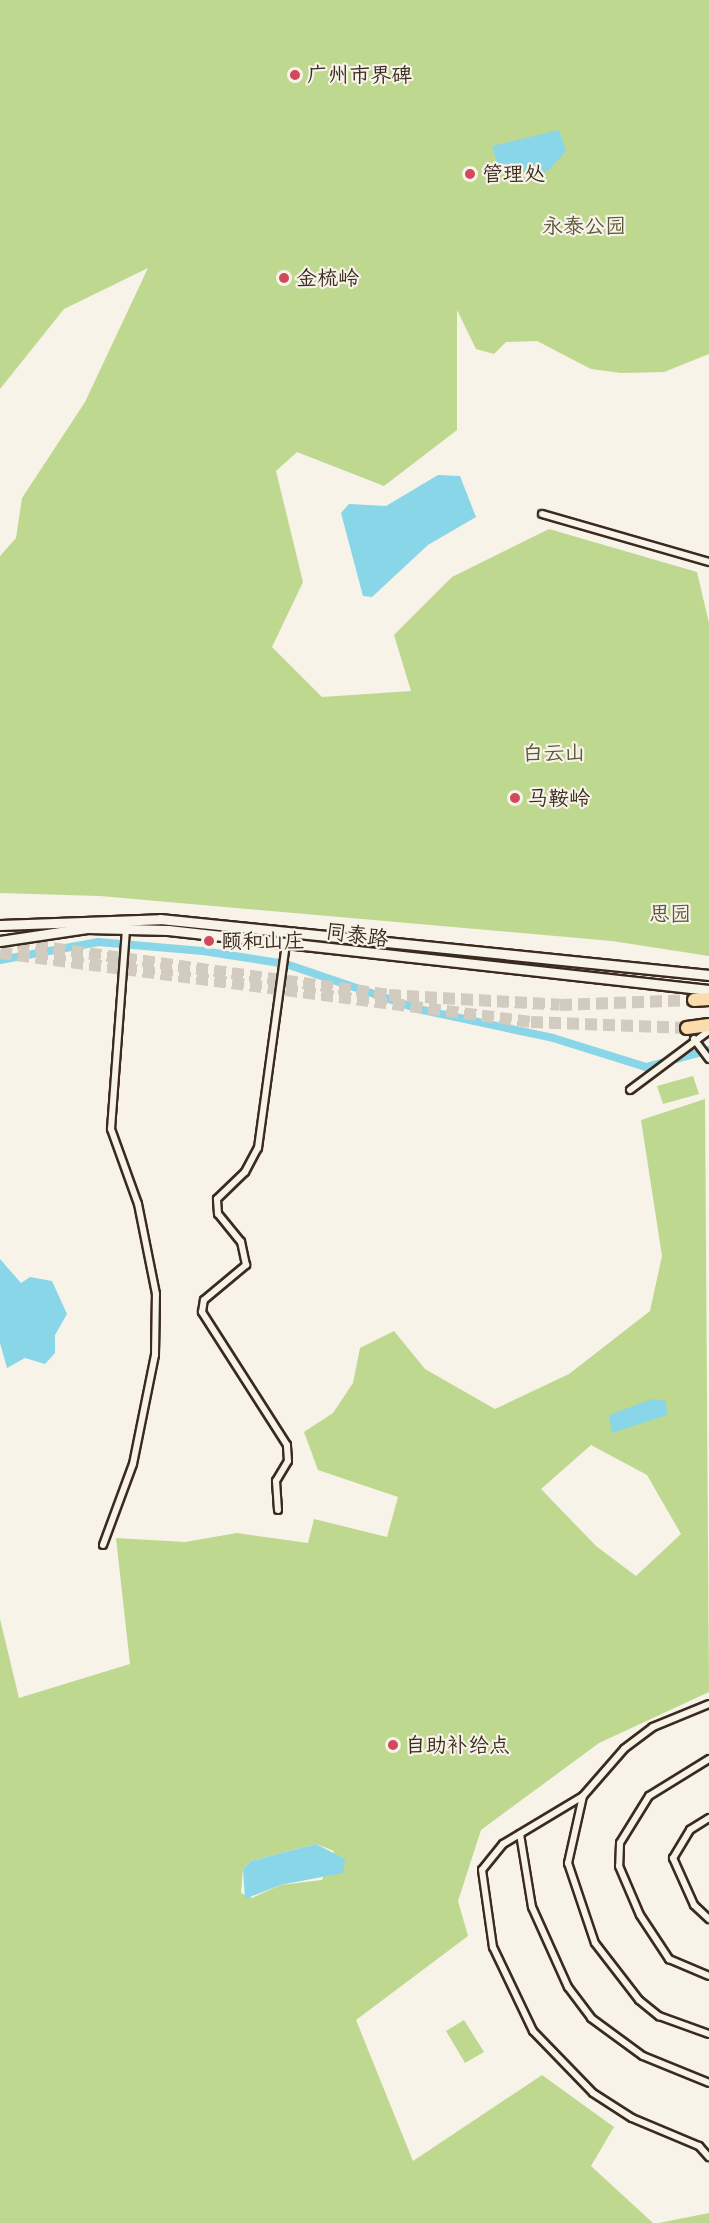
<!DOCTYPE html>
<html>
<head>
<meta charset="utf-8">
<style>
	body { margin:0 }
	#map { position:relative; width:709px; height:2223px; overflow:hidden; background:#f7f3e8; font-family:"Comic Neue","LXGW WenKai TC",sans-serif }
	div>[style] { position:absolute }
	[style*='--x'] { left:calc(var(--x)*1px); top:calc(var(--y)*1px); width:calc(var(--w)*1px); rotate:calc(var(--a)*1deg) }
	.green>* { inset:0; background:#bfd88f }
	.water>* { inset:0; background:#88d6e7 }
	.canal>* { height:8px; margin:-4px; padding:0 4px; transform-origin:4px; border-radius:4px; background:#88d6e7 }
	.highway-tunnel>* { height:12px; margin-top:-6px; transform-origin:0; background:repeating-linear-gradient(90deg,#d1cbc0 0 12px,transparent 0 18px) }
	.roads { filter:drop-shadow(2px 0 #3b2a1e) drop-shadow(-2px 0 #3b2a1e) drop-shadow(0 2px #3b2a1e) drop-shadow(0 -2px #3b2a1e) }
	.street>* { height:6px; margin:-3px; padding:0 3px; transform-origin:3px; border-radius:3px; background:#f7f3e8 }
	.secondary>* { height:9px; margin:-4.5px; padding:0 4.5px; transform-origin:4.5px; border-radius:4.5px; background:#f7f3e8 }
	.highway>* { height:12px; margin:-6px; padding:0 6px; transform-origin:6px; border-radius:6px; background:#fcdcac }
	.dots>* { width:16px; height:16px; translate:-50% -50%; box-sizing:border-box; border:3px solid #f7f3e8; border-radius:50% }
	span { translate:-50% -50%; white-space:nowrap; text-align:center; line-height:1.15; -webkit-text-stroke:4.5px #f7f3e8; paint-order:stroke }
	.poi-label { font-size:21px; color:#3b2a1e }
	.left { translate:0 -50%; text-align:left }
	.park-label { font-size:21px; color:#5c563a }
	.street-label { font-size:21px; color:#3b2a1e }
</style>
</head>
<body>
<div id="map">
	<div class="green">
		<i style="clip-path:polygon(0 0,709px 0,709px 354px,664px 372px,621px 373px,591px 369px,537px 341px,506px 342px,494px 354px,476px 349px,457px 310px,457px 430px,384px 486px,297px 452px,276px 471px,303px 582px,272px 647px,322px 697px,411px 691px,394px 635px,452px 577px,549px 529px,697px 572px,709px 623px,709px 956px,612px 941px,100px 896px,0 893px,0 556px,16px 538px,22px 498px,85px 402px,148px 268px,64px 309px,0 389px)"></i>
		<i style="clip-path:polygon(693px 1076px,699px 1094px,663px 1104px,657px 1086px)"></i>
		<i style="clip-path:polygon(evenodd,705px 1099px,709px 1692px,599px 1743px,481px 1830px,458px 1901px,468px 1936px,356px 2020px,413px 2161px,542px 2075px,614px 2127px,591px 2166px,653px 2223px,0 2223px,0 1619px,19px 1698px,130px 1664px,116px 1538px,185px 1542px,237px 1533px,308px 1543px,314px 1519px,387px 1537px,398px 1497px,318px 1470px,304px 1432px,333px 1413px,353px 1383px,360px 1348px,394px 1331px,425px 1369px,495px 1409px,569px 1374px,650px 1311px,662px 1256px,641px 1120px,705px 1099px,591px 1445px,647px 1475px,681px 1534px,636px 1576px,596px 1546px,541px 1489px,591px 1445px,705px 1099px,316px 1844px,334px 1851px,322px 1880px,280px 1885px,252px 1898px,241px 1893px,243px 1869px,251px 1861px,316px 1844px)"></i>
		<i style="clip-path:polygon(464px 2020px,484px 2052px,465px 2063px,446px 2031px)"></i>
		<i style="clip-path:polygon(709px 2213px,709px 2223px,659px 2223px)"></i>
	</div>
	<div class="water">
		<i style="clip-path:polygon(559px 130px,566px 151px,549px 170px,537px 176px,511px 164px,498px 166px,492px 146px)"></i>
		<i style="clip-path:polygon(438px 475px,460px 476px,476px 517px,428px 545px,372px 597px,363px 596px,341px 513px,349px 504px,386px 506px)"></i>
		<i style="clip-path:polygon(0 1259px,21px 1283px,30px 1277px,52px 1281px,67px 1314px,55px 1335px,55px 1353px,45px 1364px,25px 1358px,7px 1368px,0 1343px)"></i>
		<i style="clip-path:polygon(652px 1399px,666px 1401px,667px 1415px,612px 1433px,609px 1415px)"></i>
		<i style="clip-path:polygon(316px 1844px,345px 1859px,343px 1873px,280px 1885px,245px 1899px,243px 1869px,251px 1861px)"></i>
	</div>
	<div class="canal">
		<i style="--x:0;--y:960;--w:100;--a:-10.4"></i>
		<i style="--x:98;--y:942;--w:105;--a:4.9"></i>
		<i style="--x:203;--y:951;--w:84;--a:8.9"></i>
		<i style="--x:286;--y:964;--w:139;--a:18.8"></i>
		<i style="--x:418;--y:1009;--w:138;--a:12.1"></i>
		<i style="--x:553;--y:1038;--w:97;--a:17.3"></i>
		<i style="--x:646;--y:1067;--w:65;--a:-15.1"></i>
	</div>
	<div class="highway-tunnel">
		<i style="--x:0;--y:941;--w:393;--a:7.9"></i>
		<i style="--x:389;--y:995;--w:171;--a:3.3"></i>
		<i style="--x:560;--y:1005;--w:134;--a:-2.1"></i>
		<i style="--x:0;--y:953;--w:535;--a:7.4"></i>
		<i style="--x:531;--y:1022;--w:156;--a:2.2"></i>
	</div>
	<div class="roads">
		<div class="street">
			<i style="--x:542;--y:514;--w:174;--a:16"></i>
			<i style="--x:694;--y:1039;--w:25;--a:53"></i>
			<i style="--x:630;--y:1090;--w:99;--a:-36.8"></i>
			<i style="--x:278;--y:1510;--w:29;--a:-94"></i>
			<i style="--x:276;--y:1481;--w:23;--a:-59"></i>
			<i style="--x:288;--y:1461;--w:16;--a:-94"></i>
			<i style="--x:287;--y:1445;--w:158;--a:-122.6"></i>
			<i style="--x:202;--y:1312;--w:12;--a:-81"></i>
			<i style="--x:204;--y:1300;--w:55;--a:-39.8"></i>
			<i style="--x:246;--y:1265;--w:24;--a:-102"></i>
			<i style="--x:241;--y:1242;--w:36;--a:-129"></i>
			<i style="--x:218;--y:1214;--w:15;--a:-94"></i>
			<i style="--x:217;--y:1199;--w:39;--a:-44"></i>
			<i style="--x:245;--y:1172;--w:27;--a:-62"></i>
			<i style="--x:258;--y:1148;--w:207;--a:-82.2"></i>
			<i style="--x:103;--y:1545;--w:86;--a:-69.7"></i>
			<i style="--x:133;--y:1464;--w:111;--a:-78.6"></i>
			<i style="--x:155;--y:1355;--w:61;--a:-89.1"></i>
			<i style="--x:156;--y:1294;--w:92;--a:-101.3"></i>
			<i style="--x:138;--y:1204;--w:80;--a:-109.8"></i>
			<i style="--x:111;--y:1129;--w:202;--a:-85.7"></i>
			<i style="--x:709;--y:1704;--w:61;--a:157.7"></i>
			<i style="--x:653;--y:1727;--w:36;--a:143"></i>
			<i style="--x:624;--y:1749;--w:62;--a:131.1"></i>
			<i style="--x:583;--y:1796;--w:93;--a:149"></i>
			<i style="--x:503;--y:1844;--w:33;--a:129"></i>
			<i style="--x:482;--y:1870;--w:78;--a:81.9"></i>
			<i style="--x:493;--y:1947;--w:93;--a:64.5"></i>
			<i style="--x:533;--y:2031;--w:86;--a:45.9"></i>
			<i style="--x:593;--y:2093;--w:46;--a:32.7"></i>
			<i style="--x:632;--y:2118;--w:73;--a:22.7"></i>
			<i style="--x:699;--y:2146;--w:15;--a:48"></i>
			<i style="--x:709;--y:1759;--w:70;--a:148.3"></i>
			<i style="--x:649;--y:1796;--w:55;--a:121.7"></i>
			<i style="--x:620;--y:1843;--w:23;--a:92"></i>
			<i style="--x:619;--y:1866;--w:53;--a:66.8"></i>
			<i style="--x:640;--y:1915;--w:53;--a:56.6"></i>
			<i style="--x:669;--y:1959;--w:43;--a:23"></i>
			<i style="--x:583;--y:1796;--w:69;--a:102.6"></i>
			<i style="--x:568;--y:1863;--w:84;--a:71.4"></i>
			<i style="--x:595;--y:1943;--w:72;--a:52.3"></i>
			<i style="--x:639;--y:2000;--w:26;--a:39"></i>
			<i style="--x:659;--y:2016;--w:53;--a:19.8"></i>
			<i style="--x:709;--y:1818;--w:22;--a:148"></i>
			<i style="--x:690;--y:1830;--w:33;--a:121"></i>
			<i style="--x:673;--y:1858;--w:51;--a:65.9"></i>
			<i style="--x:694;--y:1905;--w:21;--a:43"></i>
			<i style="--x:520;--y:1834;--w:74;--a:80.7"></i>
			<i style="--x:532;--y:1907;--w:88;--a:65.8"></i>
			<i style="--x:568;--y:1987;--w:39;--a:53"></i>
			<i style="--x:591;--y:2018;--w:64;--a:36.2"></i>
			<i style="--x:643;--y:2056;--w:71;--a:22.2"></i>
		</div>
		<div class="secondary">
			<i style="--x:0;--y:925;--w:160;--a:-2.1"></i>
			<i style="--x:160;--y:919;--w:552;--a:5.82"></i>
			<i style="--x:0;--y:941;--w:88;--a:-8.5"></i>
			<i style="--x:87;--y:928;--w:81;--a:1.4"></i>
			<i style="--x:168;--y:930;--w:544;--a:6.33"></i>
		</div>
		<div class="highway">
			<i style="--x:694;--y:1000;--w:15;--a:-4"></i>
			<i style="--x:687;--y:1028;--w:22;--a:-8"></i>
		</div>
	</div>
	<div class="dots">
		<i style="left:295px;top:75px;background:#d1495b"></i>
		<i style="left:470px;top:174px;background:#d1495b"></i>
		<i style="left:284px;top:278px;background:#d1495b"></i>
		<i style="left:515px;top:798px;background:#d1495b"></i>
		<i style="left:209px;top:941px;background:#d1495b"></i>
		<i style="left:393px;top:1745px;background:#d1495b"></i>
	</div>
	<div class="poi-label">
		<span class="left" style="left:307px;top:75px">广州市界碑</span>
		<span class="left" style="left:482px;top:174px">管理处</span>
		<span class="left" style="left:296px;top:278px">金梳岭</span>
		<span class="left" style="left:527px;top:798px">马鞍岭</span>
		<span class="left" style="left:221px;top:941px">颐和山庄</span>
		<span class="left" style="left:405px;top:1745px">自助补给点</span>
	</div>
	<div class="park-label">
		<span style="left:584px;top:226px">永泰公园</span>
		<span style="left:554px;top:753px">白云山</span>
		<span style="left:670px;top:914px">思园</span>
	</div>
	<div class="street-label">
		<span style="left:357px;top:935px;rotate:8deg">同泰路</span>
	</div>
</div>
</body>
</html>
